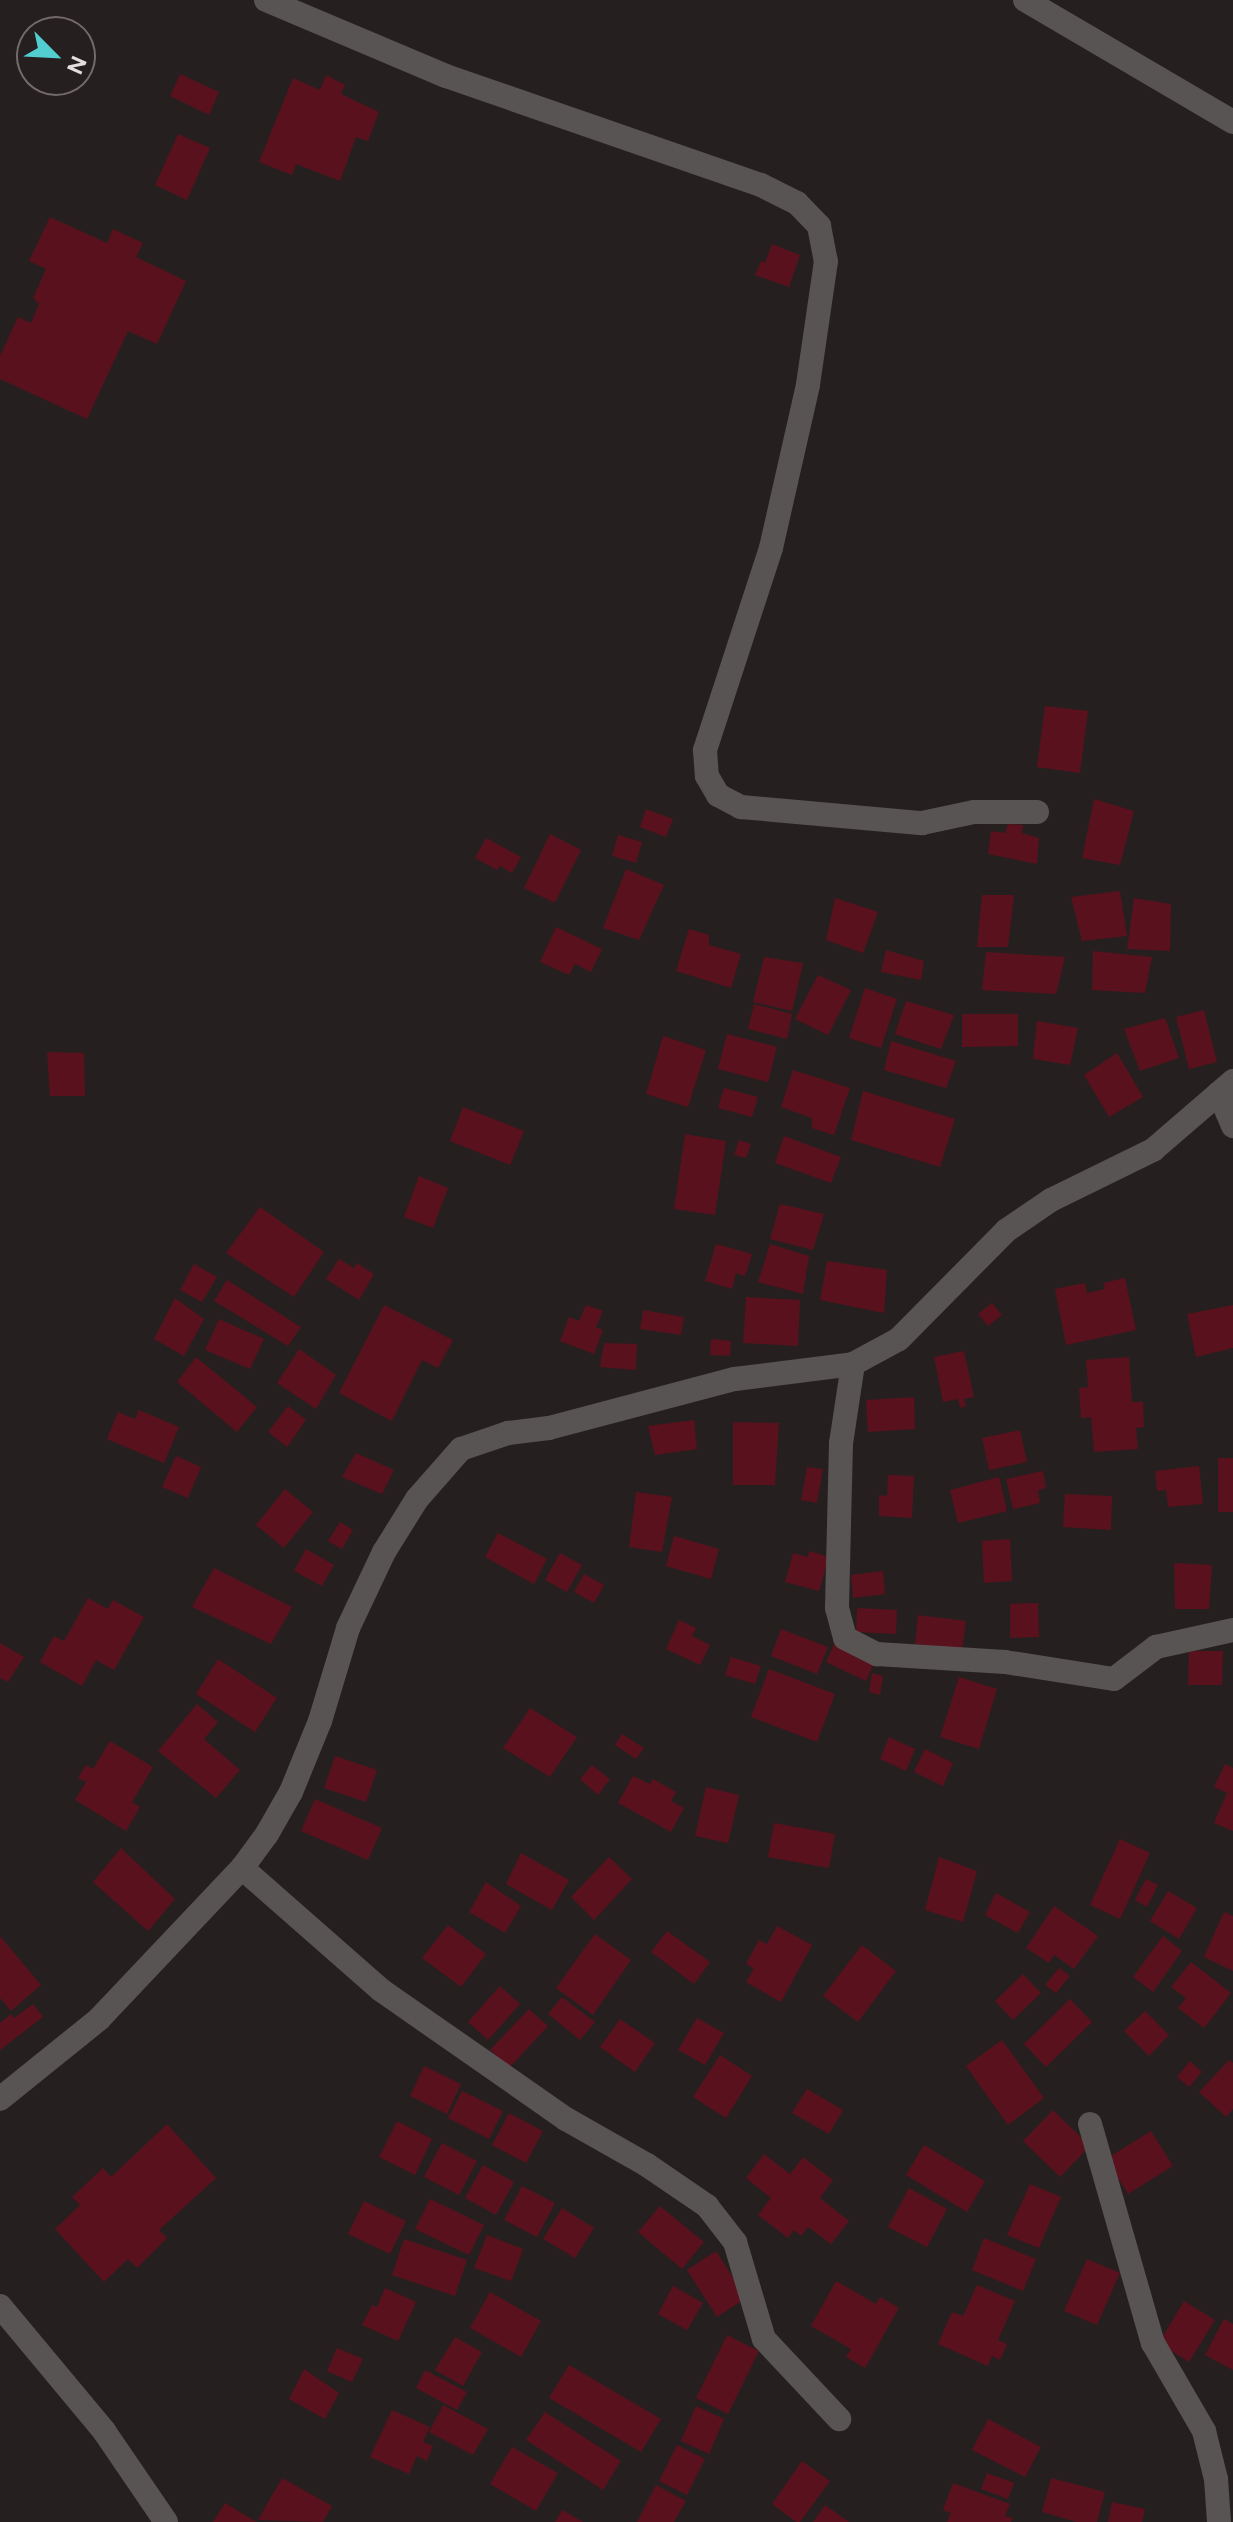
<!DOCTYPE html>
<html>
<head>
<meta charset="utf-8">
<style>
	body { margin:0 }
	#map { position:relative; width:1233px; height:2522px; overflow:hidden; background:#261f1f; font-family:Figtree,sans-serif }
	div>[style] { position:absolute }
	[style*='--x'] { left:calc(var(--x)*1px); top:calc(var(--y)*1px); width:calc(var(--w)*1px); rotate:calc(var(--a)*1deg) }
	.building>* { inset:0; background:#59121d }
	.minor>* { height:24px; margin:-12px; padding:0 12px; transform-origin:12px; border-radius:12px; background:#585454 }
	span { translate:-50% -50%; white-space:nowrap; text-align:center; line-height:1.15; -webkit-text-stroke:8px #261f1f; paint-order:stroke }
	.north { position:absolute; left:16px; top:16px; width:80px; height:80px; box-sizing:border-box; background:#261f1f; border:2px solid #726b6b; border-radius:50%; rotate:114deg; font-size:22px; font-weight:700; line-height:32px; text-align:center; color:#e3dede }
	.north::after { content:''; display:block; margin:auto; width:28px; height:36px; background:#52cdd0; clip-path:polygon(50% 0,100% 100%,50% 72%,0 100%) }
</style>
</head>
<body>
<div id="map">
	<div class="building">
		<i style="clip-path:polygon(180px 74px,219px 92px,209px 115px,170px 96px)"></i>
		<i style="clip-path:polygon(326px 75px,345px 85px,341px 94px,379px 112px,368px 141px,356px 137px,340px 181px,296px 164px,292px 175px,259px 162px,293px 78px,320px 90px)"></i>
		<i style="clip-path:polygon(178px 134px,210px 148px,187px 200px,155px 185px)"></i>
		<i style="clip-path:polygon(50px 217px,107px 243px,113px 229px,143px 243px,136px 257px,186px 281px,157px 344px,128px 331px,87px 419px,0 379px,0 356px,18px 317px,31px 323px,39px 304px,33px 298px,46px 269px,29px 261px)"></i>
		<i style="clip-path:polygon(772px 244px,800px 255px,789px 287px,755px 275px,761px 261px,765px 263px)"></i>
		<i style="clip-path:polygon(1045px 706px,1088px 711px,1080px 773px,1037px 767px)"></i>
		<i style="clip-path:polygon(1094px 799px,1134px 811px,1120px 865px,1082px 858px)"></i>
		<i style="clip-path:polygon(646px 809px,673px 819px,666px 837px,640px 827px)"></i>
		<i style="clip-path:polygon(1008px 824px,1023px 825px,1022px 833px,1039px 838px,1037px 864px,988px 854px,991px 831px,1005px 833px)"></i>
		<i style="clip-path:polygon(550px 834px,581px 850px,555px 903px,524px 888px)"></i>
		<i style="clip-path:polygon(618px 835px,642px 842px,636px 863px,612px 856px)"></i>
		<i style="clip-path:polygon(486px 838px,521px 857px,512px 873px,500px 866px,497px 870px,475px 858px)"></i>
		<i style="clip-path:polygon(626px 869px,664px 885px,639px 940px,603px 928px)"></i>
		<i style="clip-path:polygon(1120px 891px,1127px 936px,1082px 941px,1071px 897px)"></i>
		<i style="clip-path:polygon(982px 895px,1014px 895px,1008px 947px,977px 947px)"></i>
		<i style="clip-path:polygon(835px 898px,878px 912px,863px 953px,826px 940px)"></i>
		<i style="clip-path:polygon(1134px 898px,1171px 904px,1170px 951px,1127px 949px)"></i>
		<i style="clip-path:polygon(556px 927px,602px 949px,591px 972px,575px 964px,569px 975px,540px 962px)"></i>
		<i style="clip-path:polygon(689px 929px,709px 935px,709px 945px,741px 954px,731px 988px,676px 971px)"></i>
		<i style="clip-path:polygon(886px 950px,924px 961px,921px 980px,881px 972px)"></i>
		<i style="clip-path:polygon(1093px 951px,1152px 957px,1145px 993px,1092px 990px)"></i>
		<i style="clip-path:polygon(986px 952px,1065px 957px,1056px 994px,982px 990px)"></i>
		<i style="clip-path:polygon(764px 957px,803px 963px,792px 1011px,753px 1002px)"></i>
		<i style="clip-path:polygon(818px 975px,851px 990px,828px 1035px,795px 1019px)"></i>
		<i style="clip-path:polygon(865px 988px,897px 999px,881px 1048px,849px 1038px)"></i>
		<i style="clip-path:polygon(906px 1001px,954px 1015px,941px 1049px,895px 1034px)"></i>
		<i style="clip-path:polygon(754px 1004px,792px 1014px,787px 1039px,748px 1029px)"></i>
		<i style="clip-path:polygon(1204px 1010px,1217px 1062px,1189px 1069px,1176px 1017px)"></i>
		<i style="clip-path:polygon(962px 1014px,1018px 1014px,1018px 1046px,962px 1047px)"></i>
		<i style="clip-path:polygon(1165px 1018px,1179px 1058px,1140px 1071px,1124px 1029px)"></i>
		<i style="clip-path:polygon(1037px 1021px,1078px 1028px,1070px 1065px,1033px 1059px)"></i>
		<i style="clip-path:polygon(727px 1034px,777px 1047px,768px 1082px,718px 1069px)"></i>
		<i style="clip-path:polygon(663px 1036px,706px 1050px,688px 1107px,646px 1094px)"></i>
		<i style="clip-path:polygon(891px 1041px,956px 1061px,946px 1088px,884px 1070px)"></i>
		<i style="clip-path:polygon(47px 1052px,84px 1053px,85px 1096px,50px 1096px)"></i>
		<i style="clip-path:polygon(1117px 1053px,1143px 1097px,1109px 1117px,1084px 1075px)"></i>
		<i style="clip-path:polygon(793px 1070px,850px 1088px,834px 1135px,812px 1128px,812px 1118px,781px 1107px)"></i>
		<i style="clip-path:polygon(724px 1088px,758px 1097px,752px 1117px,718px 1108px)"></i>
		<i style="clip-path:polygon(863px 1091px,955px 1119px,940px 1167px,851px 1140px)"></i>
		<i style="clip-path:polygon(463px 1107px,524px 1131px,510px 1165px,450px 1141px)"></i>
		<i style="clip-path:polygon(685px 1134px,726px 1141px,715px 1215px,674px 1209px)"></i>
		<i style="clip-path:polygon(784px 1136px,841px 1157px,831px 1183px,775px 1163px)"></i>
		<i style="clip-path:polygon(739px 1140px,751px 1144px,746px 1158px,734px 1155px)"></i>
		<i style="clip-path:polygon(419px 1176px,448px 1188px,433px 1228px,404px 1217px)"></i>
		<i style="clip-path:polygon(780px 1204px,824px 1214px,813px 1250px,770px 1239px)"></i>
		<i style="clip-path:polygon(260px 1207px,324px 1252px,294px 1297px,226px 1253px)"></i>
		<i style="clip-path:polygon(716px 1244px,752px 1254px,745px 1276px,736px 1273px,732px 1289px,705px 1281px)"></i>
		<i style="clip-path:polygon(770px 1244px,809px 1256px,803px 1294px,758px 1282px)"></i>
		<i style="clip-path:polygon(339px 1259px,354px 1268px,357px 1263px,374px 1274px,359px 1300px,326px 1279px)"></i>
		<i style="clip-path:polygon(827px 1261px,887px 1270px,884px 1313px,820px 1300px)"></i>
		<i style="clip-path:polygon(194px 1264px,217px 1277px,202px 1302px,180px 1290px)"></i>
		<i style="clip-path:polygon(1125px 1278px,1136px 1330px,1066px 1345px,1055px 1289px,1085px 1283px,1087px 1293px,1105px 1289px,1103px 1283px)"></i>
		<i style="clip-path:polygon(227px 1280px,301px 1327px,288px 1346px,214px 1301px)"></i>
		<i style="clip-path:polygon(746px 1297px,800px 1300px,798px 1346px,743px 1343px)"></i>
		<i style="clip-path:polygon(175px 1298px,204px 1319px,184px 1356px,154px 1339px)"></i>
		<i style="clip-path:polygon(992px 1303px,1002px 1315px,988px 1326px,978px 1314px)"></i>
		<i style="clip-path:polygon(384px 1305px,453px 1340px,438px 1368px,422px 1360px,392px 1421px,339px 1393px)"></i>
		<i style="clip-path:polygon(586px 1305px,603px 1311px,596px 1327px,603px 1330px,594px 1354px,560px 1341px,569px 1317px,579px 1321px)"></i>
		<i style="clip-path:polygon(1233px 1305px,1233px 1348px,1196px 1357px,1187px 1314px)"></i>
		<i style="clip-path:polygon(643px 1310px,684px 1317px,681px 1335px,640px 1329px)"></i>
		<i style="clip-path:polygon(219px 1319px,264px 1339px,250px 1369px,205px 1350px)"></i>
		<i style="clip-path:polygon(711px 1339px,731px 1341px,730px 1356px,710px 1355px)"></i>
		<i style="clip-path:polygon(604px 1343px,637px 1344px,636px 1370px,600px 1367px)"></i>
		<i style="clip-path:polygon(299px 1349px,336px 1375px,316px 1409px,277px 1383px)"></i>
		<i style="clip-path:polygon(964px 1351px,974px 1397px,964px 1399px,966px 1406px,960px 1408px,958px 1399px,943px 1402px,934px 1357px)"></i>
		<i style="clip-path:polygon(196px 1357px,257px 1407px,237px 1432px,177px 1382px)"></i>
		<i style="clip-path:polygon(1129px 1357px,1132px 1402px,1143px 1402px,1144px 1427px,1136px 1428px,1138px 1449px,1094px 1452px,1091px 1417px,1081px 1418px,1079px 1388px,1088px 1387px,1086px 1360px)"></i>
		<i style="clip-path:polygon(914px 1397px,915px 1429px,868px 1432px,866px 1400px)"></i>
		<i style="clip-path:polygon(288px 1406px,306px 1420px,287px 1447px,268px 1432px)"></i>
		<i style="clip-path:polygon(139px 1410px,179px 1427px,164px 1463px,107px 1439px,118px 1412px,135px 1419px)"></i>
		<i style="clip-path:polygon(694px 1420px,697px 1449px,655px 1455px,648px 1426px)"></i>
		<i style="clip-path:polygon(733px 1422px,779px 1423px,775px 1485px,733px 1485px)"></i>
		<i style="clip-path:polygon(1020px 1430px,1027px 1462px,989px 1470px,982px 1438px)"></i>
		<i style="clip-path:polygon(356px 1453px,394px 1470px,382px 1494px,342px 1477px)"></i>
		<i style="clip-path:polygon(176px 1456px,201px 1467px,188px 1498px,162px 1487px)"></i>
		<i style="clip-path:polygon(1218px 1458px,1233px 1458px,1233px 1512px,1218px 1512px)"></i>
		<i style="clip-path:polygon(1199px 1466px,1203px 1504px,1168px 1507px,1166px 1490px,1157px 1491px,1155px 1471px)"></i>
		<i style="clip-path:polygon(807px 1467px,823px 1469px,817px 1503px,801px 1500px)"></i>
		<i style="clip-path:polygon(1043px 1471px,1046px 1488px,1038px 1490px,1040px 1503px,1013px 1509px,1006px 1479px)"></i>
		<i style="clip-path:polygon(888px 1475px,914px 1476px,912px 1518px,879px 1516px,879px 1495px,887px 1496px)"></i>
		<i style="clip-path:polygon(999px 1477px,1007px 1511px,958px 1523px,950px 1490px)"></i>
		<i style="clip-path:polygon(285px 1489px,313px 1512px,284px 1548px,256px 1525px)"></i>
		<i style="clip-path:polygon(636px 1492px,672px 1497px,662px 1552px,629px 1547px)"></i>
		<i style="clip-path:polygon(1065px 1494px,1112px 1496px,1111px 1530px,1063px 1527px)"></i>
		<i style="clip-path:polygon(340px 1522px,353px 1530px,342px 1549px,328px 1541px)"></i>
		<i style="clip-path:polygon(498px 1533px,547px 1559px,534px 1584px,485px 1557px)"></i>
		<i style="clip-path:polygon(674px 1536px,719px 1549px,711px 1579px,666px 1566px)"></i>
		<i style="clip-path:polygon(1010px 1539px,1012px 1581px,984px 1583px,982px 1541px)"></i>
		<i style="clip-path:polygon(306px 1549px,334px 1565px,322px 1586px,294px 1571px)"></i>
		<i style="clip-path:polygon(809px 1551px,829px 1557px,819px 1591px,785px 1582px,793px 1553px,808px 1557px)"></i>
		<i style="clip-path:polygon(560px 1553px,582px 1565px,567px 1592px,545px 1580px)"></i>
		<i style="clip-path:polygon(1174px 1563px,1212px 1565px,1209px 1609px,1175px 1609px)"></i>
		<i style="clip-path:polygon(214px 1568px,292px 1607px,271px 1644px,192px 1607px)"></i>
		<i style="clip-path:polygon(883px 1571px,885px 1594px,853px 1598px,851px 1575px)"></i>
		<i style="clip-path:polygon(584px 1574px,604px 1585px,594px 1603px,574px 1592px)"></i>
		<i style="clip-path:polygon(88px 1598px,108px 1609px,113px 1600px,144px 1617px,114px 1670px,96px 1660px,82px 1686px,40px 1662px,54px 1636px,64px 1641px)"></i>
		<i style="clip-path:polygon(1038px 1603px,1039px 1637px,1010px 1638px,1010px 1604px)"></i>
		<i style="clip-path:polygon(857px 1608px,897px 1610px,896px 1634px,856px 1632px)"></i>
		<i style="clip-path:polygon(918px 1615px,966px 1621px,962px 1650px,915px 1644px)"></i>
		<i style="clip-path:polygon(679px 1620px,696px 1628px,692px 1636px,710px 1645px,700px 1665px,666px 1649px)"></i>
		<i style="clip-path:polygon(781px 1629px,828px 1647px,817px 1674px,771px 1656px)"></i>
		<i style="clip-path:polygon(835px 1642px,875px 1661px,866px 1681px,826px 1662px)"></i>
		<i style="clip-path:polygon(0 1643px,24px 1657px,8px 1682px,0 1678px)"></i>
		<i style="clip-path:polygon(1189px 1651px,1223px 1651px,1222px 1685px,1188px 1685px)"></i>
		<i style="clip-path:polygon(731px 1657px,761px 1666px,755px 1684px,725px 1675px)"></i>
		<i style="clip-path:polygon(218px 1659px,277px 1698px,255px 1732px,196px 1694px)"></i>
		<i style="clip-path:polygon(769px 1669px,835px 1694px,817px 1742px,751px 1717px)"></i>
		<i style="clip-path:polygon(872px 1673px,883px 1676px,880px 1695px,869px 1692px)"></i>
		<i style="clip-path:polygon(959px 1677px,997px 1689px,979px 1749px,940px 1737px)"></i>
		<i style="clip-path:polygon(197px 1704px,218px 1722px,204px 1739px,240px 1770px,216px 1798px,158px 1751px)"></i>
		<i style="clip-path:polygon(530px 1708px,577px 1737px,550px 1777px,503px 1748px)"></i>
		<i style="clip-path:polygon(622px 1734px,644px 1748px,636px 1759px,615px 1745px)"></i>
		<i style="clip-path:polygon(889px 1737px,915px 1749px,906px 1771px,880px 1759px)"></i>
		<i style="clip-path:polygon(110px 1741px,153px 1767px,132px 1802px,140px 1807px,126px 1831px,75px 1800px,86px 1782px,78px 1778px,86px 1765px,93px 1769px)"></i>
		<i style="clip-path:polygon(925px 1749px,953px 1763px,943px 1786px,914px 1772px)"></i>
		<i style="clip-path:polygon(335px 1756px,377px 1770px,366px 1802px,324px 1788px)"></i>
		<i style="clip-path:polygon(1225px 1764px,1233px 1768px,1233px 1831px,1214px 1823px,1227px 1793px,1214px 1787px)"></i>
		<i style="clip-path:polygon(592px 1765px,610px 1779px,598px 1795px,580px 1779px)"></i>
		<i style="clip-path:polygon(633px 1776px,650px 1784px,653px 1779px,676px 1792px,671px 1801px,684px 1808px,671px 1832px,618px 1803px)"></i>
		<i style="clip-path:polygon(706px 1787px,739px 1795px,728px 1843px,695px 1836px)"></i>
		<i style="clip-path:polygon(315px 1799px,382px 1828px,368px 1860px,301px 1831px)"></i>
		<i style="clip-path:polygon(774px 1823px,835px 1834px,829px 1868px,768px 1857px)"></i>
		<i style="clip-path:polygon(1120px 1839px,1150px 1853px,1120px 1919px,1090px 1905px)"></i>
		<i style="clip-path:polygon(121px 1848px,175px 1899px,148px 1931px,93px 1882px)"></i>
		<i style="clip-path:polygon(521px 1853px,569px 1880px,552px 1910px,506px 1884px)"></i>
		<i style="clip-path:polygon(609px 1857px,632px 1879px,594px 1920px,571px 1897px)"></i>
		<i style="clip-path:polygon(939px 1857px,977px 1871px,963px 1922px,925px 1910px)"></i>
		<i style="clip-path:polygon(1146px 1879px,1158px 1885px,1147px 1907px,1135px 1900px)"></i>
		<i style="clip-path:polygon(486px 1882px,521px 1906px,505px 1933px,469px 1912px)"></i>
		<i style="clip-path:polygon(1168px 1891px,1197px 1908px,1179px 1939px,1150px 1921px)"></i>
		<i style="clip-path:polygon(996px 1893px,1030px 1912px,1018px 1933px,985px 1915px)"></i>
		<i style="clip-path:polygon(1054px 1906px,1098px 1936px,1074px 1969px,1054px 1955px,1049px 1963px,1026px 1948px)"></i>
		<i style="clip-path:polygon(1224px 1912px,1233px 1916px,1233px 1971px,1204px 1957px)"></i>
		<i style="clip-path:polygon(448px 1925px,486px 1954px,461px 1987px,422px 1958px)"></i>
		<i style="clip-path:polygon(777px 1926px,812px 1945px,781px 2002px,746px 1982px,754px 1968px,746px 1964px,759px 1940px,767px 1944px)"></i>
		<i style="clip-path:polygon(667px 1931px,710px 1962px,694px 1984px,651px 1952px)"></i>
		<i style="clip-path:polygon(595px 1934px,631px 1960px,593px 2015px,556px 1988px)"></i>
		<i style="clip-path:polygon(0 1936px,41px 1985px,11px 2011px,0 1998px)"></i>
		<i style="clip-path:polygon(1163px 1936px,1182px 1951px,1153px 1992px,1133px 1977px)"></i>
		<i style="clip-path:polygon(862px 1945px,896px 1971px,858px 2022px,823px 1996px)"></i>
		<i style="clip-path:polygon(1191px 1962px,1231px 1993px,1204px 2028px,1178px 2008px,1186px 1998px,1171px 1987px)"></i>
		<i style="clip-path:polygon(1059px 1968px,1070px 1976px,1056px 1993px,1045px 1985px)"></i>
		<i style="clip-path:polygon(1023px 1974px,1041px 1993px,1013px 2020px,995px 2001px)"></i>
		<i style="clip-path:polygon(500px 1986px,520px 2004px,488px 2040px,468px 2022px)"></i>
		<i style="clip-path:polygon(562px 1997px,595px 2022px,580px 2040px,548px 2014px)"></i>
		<i style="clip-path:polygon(1070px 1999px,1092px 2022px,1046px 2067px,1024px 2044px)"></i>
		<i style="clip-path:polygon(33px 2004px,43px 2017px,0 2050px,0 2023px,11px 2014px,14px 2018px)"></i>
		<i style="clip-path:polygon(529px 2009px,548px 2026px,509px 2068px,490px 2050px)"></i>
		<i style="clip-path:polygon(1145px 2011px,1169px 2035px,1149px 2056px,1124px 2031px)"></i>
		<i style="clip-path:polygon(697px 2018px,724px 2033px,705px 2065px,678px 2050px)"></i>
		<i style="clip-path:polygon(620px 2019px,655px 2043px,635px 2072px,600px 2047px)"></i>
		<i style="clip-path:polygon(1002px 2040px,1044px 2098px,1008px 2125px,966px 2066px)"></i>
		<i style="clip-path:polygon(720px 2055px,752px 2076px,726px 2118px,693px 2097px)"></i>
		<i style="clip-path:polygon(1229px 2060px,1233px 2063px,1233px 2109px,1226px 2117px,1199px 2092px)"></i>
		<i style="clip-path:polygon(1190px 2061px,1202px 2072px,1189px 2087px,1177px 2077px)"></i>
		<i style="clip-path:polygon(424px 2066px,461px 2084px,447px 2114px,410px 2096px)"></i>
		<i style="clip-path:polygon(807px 2089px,843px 2110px,829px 2134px,792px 2113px)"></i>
		<i style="clip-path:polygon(462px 2091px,503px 2111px,489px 2139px,448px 2118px)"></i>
		<i style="clip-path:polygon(1053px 2110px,1090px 2146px,1060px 2177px,1023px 2141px)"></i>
		<i style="clip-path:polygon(509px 2113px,543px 2131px,526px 2163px,492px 2145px)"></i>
		<i style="clip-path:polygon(397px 2121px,432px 2139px,415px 2175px,379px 2157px)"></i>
		<i style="clip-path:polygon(167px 2124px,216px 2178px,159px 2230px,167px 2238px,137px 2268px,128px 2259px,104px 2282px,55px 2229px,80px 2205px,72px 2197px,103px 2168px,111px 2177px)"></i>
		<i style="clip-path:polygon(1151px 2131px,1173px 2166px,1128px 2194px,1106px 2159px)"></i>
		<i style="clip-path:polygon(442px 2143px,477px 2161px,459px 2195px,424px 2177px)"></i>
		<i style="clip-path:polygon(924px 2145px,985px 2181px,967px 2212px,906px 2175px)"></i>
		<i style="clip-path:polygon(764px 2154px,790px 2174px,803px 2157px,833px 2180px,820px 2198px,849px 2221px,831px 2244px,808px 2227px,801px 2236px,794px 2230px,788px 2238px,758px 2215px,771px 2198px,746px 2178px)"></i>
		<i style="clip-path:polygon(483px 2165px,514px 2182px,496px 2215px,465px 2198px)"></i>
		<i style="clip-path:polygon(1030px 2184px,1061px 2197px,1039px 2248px,1007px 2235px)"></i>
		<i style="clip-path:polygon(522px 2186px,555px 2203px,537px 2237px,504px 2220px)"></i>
		<i style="clip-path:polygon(909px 2188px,947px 2209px,927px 2247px,888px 2227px)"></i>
		<i style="clip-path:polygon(430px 2199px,484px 2225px,469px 2255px,415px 2229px)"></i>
		<i style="clip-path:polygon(364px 2201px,406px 2221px,390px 2254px,348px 2234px)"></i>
		<i style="clip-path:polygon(660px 2206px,704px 2242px,682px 2269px,638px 2232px)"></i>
		<i style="clip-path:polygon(562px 2208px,594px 2228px,575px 2258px,543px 2239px)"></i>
		<i style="clip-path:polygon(487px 2235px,523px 2249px,511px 2281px,474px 2268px)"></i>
		<i style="clip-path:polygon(984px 2238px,1036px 2259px,1023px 2291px,972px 2270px)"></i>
		<i style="clip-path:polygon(404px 2239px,467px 2260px,455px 2296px,392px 2275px)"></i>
		<i style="clip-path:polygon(716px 2251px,746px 2298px,717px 2317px,687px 2270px)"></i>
		<i style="clip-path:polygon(1087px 2259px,1120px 2273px,1097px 2325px,1064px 2311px)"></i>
		<i style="clip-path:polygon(836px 2281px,876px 2304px,880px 2297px,899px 2308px,865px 2368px,846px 2357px,851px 2349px,811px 2326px)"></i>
		<i style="clip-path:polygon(977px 2285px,1015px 2301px,998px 2340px,1007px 2344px,1000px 2360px,992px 2356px,988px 2366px,938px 2344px,952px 2312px,963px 2316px)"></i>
		<i style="clip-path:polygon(673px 2286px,703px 2303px,687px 2330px,658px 2314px)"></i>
		<i style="clip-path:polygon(385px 2288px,416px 2302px,398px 2341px,362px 2325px,372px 2305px,377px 2307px)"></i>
		<i style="clip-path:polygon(490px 2292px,541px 2321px,521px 2357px,470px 2328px)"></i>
		<i style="clip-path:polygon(1184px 2301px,1215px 2320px,1189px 2362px,1159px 2343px)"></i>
		<i style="clip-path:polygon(1224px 2319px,1233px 2324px,1233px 2370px,1205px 2355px)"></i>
		<i style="clip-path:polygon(727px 2335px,759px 2351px,728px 2414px,696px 2398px)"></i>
		<i style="clip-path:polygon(455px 2337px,482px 2352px,463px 2386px,435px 2370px)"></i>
		<i style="clip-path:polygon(337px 2348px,363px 2359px,352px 2382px,327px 2371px)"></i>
		<i style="clip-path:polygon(569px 2365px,661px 2419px,641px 2452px,549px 2398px)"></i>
		<i style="clip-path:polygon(304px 2369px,339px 2393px,325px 2419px,289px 2399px)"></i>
		<i style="clip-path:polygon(425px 2370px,467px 2392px,457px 2410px,416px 2388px)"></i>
		<i style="clip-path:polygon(443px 2405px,488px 2429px,473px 2455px,429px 2432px)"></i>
		<i style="clip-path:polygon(696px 2406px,724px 2419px,709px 2454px,681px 2441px)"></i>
		<i style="clip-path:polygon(392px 2410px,430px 2427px,423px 2442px,433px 2446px,427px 2461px,417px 2456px,409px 2474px,370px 2457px)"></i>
		<i style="clip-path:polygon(545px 2412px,621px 2461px,603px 2490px,526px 2440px)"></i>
		<i style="clip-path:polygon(988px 2419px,1041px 2447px,1025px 2477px,972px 2450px)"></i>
		<i style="clip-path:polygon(677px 2445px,705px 2459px,687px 2495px,659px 2481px)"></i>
		<i style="clip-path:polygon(512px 2447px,558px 2473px,536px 2511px,490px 2484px)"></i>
		<i style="clip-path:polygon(802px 2461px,830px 2481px,800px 2522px,796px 2522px,772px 2504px)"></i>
		<i style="clip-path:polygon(987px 2473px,1014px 2483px,1008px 2499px,981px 2489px)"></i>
		<i style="clip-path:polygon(282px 2478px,332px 2506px,323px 2522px,258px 2520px)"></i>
		<i style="clip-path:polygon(1051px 2478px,1105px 2492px,1097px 2522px,1077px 2522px,1042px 2512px)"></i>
		<i style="clip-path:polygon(953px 2483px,1010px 2504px,1005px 2516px,1013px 2518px,1011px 2522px,947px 2522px,951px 2513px,943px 2510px)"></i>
		<i style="clip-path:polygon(656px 2485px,686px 2501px,674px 2522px,637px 2522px)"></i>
		<i style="clip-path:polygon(1112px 2502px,1145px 2509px,1142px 2522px,1108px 2522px)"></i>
		<i style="clip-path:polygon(225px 2503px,257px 2522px,213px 2522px)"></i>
		<i style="clip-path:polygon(825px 2505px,849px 2522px,813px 2522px)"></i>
		<i style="clip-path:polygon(562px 2510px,583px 2522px,555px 2522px)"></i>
	</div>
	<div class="minor">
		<i style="--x:266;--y:0;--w:195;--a:22.9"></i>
		<i style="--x:446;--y:76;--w:333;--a:19.1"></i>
		<i style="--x:761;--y:185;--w:40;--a:26.6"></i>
		<i style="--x:797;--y:203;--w:32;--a:46"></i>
		<i style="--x:819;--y:226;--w:36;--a:79"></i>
		<i style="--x:826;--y:261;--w:125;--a:98.3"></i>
		<i style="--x:808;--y:385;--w:167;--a:102.8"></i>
		<i style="--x:771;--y:548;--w:213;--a:108.1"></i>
		<i style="--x:705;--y:750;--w:26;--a:86"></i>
		<i style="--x:707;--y:776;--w:22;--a:60"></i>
		<i style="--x:718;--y:795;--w:26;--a:28"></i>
		<i style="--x:741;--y:807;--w:182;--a:5.1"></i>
		<i style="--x:922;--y:823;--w:53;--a:-11.9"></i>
		<i style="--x:974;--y:812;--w:63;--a:0"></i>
		<i style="--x:1025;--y:0;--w:241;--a:30.4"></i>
		<i style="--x:1219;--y:1093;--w:36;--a:67"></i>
		<i style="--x:853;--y:1364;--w:80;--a:98.6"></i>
		<i style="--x:841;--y:1443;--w:165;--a:91.4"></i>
		<i style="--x:837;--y:1608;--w:31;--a:75"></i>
		<i style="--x:845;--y:1638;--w:36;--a:27"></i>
		<i style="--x:877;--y:1654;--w:128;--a:3.6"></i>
		<i style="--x:1005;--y:1662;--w:110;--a:8.9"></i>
		<i style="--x:1114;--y:1679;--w:53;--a:-37.3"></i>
		<i style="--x:1156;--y:1647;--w:79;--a:-12.4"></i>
		<i style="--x:242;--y:1868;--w:185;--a:41.3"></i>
		<i style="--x:381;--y:1990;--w:226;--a:34.9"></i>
		<i style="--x:566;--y:2119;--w:93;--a:29.6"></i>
		<i style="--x:647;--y:2165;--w:73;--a:34.3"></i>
		<i style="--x:707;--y:2206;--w:46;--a:52.1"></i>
		<i style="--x:735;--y:2242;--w:101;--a:73.4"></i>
		<i style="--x:764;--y:2339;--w:110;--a:46.8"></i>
		<i style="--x:0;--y:2099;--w:127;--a:-38.9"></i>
		<i style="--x:99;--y:2019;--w:208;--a:-46.6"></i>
		<i style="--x:242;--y:1868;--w:42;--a:-53.7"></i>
		<i style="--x:267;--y:1834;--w:48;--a:-60.3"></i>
		<i style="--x:291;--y:1792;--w:77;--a:-67.8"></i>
		<i style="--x:320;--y:1721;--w:97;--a:-73.2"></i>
		<i style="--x:348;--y:1628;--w:84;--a:-64.7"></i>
		<i style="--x:384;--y:1552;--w:62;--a:-58.1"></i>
		<i style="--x:417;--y:1499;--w:67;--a:-48.7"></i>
		<i style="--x:461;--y:1449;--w:50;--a:-18.8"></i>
		<i style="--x:508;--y:1433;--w:41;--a:-7"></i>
		<i style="--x:549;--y:1428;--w:192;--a:-14.8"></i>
		<i style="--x:735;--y:1379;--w:119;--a:-7.2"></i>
		<i style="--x:853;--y:1364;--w:52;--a:-28.5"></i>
		<i style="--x:899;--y:1339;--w:153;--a:-45.3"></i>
		<i style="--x:1007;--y:1230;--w:53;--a:-34.3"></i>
		<i style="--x:1051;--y:1200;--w:114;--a:-26.1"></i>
		<i style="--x:1153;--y:1150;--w:106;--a:-40.8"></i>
		<i style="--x:1090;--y:2124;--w:228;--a:74"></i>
		<i style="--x:1153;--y:2343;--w:102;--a:59.9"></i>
		<i style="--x:1204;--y:2431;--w:49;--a:76"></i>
		<i style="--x:1216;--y:2479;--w:43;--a:86"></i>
		<i style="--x:0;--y:2306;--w:163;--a:50.2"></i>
		<i style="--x:104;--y:2431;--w:110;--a:55.7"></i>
	</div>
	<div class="north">N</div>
</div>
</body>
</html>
